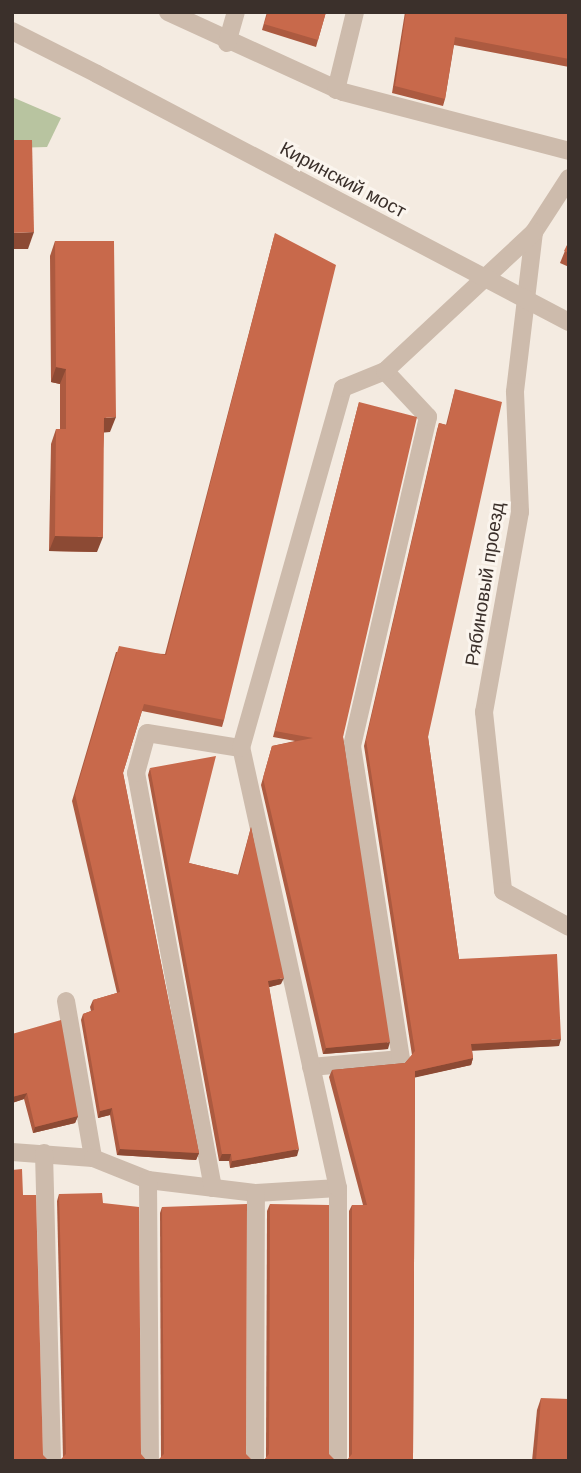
<!DOCTYPE html>
<html>
<head>
<meta charset="utf-8">
<style>
	body { margin:0 }
	#map { position:relative; width:581px; height:1473px; overflow:hidden; background:#f4ebe1; font-family:Helvetica,sans-serif }
	div>[style] { position:absolute }
	[style*='--x'] { left:calc(var(--x)*1px); top:calc(var(--y)*1px); width:calc(var(--w)*1px); rotate:calc(var(--a)*1deg) }
	.green>* { inset:0; background:#b8c4a0 }
	.minor>* { height:18px; margin:-9px; padding:0 9px; transform-origin:9px; border-radius:9px; background:#cdbbac }
	.minor-bridge>* { height:18px; margin:-9px; padding:0 9px; transform-origin:9px; border-radius:9px; background:#cdbbac }
	.wall>* { inset:0; background:#ac5a40 }
	.shaded-wall>* { inset:0; background:#8c4a34 }
	.building>* { inset:0; background:#c8694b }
	span { translate:-50% -50%; white-space:nowrap; text-align:center; line-height:1.15; -webkit-text-stroke:6px #fbf5ee; paint-order:stroke }
	.street-label { font-size:19px; color:#3b302b }
	.frame { position:absolute; inset:0; border:14px solid #3b302b; pointer-events:none }
</style>
</head>
<body>
<div id="map">
	<div class="green">
		<i style="clip-path:polygon(12px 97px,61px 118px,47px 147px,12px 148px)"></i>
	</div>
	<div class="minor">
		<i style="--x:168;--y:12;--w:192;--a:24.6"></i>
		<i style="--x:343;--y:92;--w:234;--a:14.6"></i>
		<i style="--x:12;--y:31;--w:95;--a:26.8"></i>
		<i style="--x:227;--y:43;--w:32;--a:-74"></i>
		<i style="--x:336;--y:90;--w:80;--a:-76.3"></i>
		<i style="--x:569;--y:178;--w:64;--a:122.9"></i>
		<i style="--x:534;--y:232;--w:161;--a:96.8"></i>
		<i style="--x:515;--y:392;--w:120;--a:87.6"></i>
		<i style="--x:520;--y:512;--w:203;--a:100.2"></i>
		<i style="--x:484;--y:712;--w:180;--a:83.9"></i>
		<i style="--x:503;--y:891;--w:75;--a:28.6"></i>
		<i style="--x:66;--y:1001;--w:159;--a:80.2"></i>
		<i style="--x:311;--y:1067;--w:90;--a:-5.1"></i>
		<i style="--x:401;--y:1059;--w:317;--a:-98.9"></i>
		<i style="--x:352;--y:746;--w:338;--a:-77"></i>
		<i style="--x:428;--y:417;--w:63;--a:-133.1"></i>
		<i style="--x:12;--y:1152;--w:81;--a:4.2"></i>
		<i style="--x:93;--y:1158;--w:59;--a:21.8"></i>
		<i style="--x:148;--y:1180;--w:109;--a:6.9"></i>
		<i style="--x:256;--y:1193;--w:82;--a:-3.5"></i>
		<i style="--x:44;--y:1153;--w:308;--a:88.5"></i>
		<i style="--x:148;--y:1180;--w:281;--a:89.6"></i>
		<i style="--x:213;--y:1188;--w:422;--a:-100.5"></i>
		<i style="--x:136;--y:773;--w:41;--a:-74.6"></i>
		<i style="--x:147;--y:733;--w:95;--a:9.1"></i>
		<i style="--x:255;--y:1461;--w:268;--a:-89.8"></i>
		<i style="--x:338;--y:1461;--w:273;--a:-90"></i>
		<i style="--x:338;--y:1188;--w:451;--a:-102.4"></i>
		<i style="--x:241;--y:748;--w:374;--a:-74.2"></i>
		<i style="--x:343;--y:388;--w:45;--a:-22"></i>
		<i style="--x:385;--y:371;--w:204;--a:-43"></i>
	</div>
	<div class="minor-bridge">
		<i style="--x:97;--y:74;--w:533;--a:27.72"></i>
	</div>
	<div class="wall">
		<i style="clip-path:polygon(267px 12px,326px 12px,316px 47px,262px 30px)"></i>
		<i style="clip-path:polygon(405px 12px,569px 12px,569px 67px,454px 45px,445px 99px,443px 106px,392px 93px)"></i>
		<i style="clip-path:polygon(275px 233px,224px 720px,222px 727px,142px 711px,123px 773px,199px 1153px,196px 1160px,117px 1155px,110px 1115px,98px 1118px,81px 1020px,83px 1014px,91px 1011px,90px 1007px,93px 1000px,117px 993px,72px 801px,116px 652px,165px 654px)"></i>
		<i style="clip-path:polygon(55px 241px,110px 432px,104px 432px,97px 552px,49px 551px,51px 444px,56px 429px,60px 429px,60px 384px,51px 382px,50px 256px)"></i>
		<i style="clip-path:polygon(569px 241px,569px 267px,560px 263px)"></i>
		<i style="clip-path:polygon(455px 389px,428px 737px,459px 959px,559px 1046px,472px 1050px,473px 1058px,471px 1065px,415px 1077px,413px 1461px,349px 1457px,349px 1211px,352px 1205px,363px 1205px,329px 1077px,332px 1070px,405px 1063px,412px 1055px,364px 746px,437px 430px,439px 423px,446px 425px)"></i>
		<i style="clip-path:polygon(359px 402px,343px 737px,388px 1049px,323px 1054px,261px 785px,272px 746px,295px 741px,273px 737px)"></i>
		<i style="clip-path:polygon(150px 768px,189px 863px,238px 875px,251px 827px,281px 984px,269px 987px,297px 1156px,230px 1168px,229px 1161px,219px 1161px,148px 775px)"></i>
		<i style="clip-path:polygon(12px 1034px,78px 1116px,75px 1123px,33px 1133px,24px 1099px,12px 1103px)"></i>
		<i style="clip-path:polygon(59px 1194px,103px 1203px,141px 1454px,63px 1457px,57px 1201px)"></i>
		<i style="clip-path:polygon(270px 1204px,329px 1454px,266px 1457px,267px 1211px)"></i>
		<i style="clip-path:polygon(162px 1207px,246px 1454px,161px 1457px,160px 1213px)"></i>
		<i style="clip-path:polygon(541px 1398px,569px 1461px,532px 1461px,537px 1410px)"></i>
	</div>
	<div class="shaded-wall">
		<i style="clip-path:polygon(34px 232px,28px 249px,12px 249px,12px 233px)"></i>
		<i style="clip-path:polygon(56px 367px,66px 369px,60px 384px,51px 382px)"></i>
		<i style="clip-path:polygon(116px 417px,110px 432px,99px 433px,104px 418px)"></i>
		<i style="clip-path:polygon(55px 536px,103px 537px,97px 552px,49px 551px)"></i>
		<i style="clip-path:polygon(284px 978px,281px 984px,266px 988px,268px 981px)"></i>
		<i style="clip-path:polygon(561px 1039px,559px 1046px,469px 1051px,471px 1044px)"></i>
		<i style="clip-path:polygon(390px 1042px,388px 1049px,323px 1054px,326px 1048px)"></i>
		<i style="clip-path:polygon(473px 1058px,471px 1065px,413px 1078px,415px 1071px)"></i>
		<i style="clip-path:polygon(27px 1093px,24px 1099px,12px 1103px,12px 1097px)"></i>
		<i style="clip-path:polygon(112px 1108px,110px 1115px,98px 1118px,100px 1111px)"></i>
		<i style="clip-path:polygon(78px 1116px,75px 1123px,33px 1133px,35px 1127px)"></i>
		<i style="clip-path:polygon(120px 1149px,199px 1153px,196px 1160px,117px 1155px)"></i>
		<i style="clip-path:polygon(299px 1149px,297px 1156px,230px 1168px,232px 1161px)"></i>
		<i style="clip-path:polygon(222px 1154px,231px 1154px,229px 1161px,219px 1161px)"></i>
	</div>
	<div class="building">
		<i style="clip-path:polygon(268px 12px,326px 12px,318px 40px,264px 24px)"></i>
		<i style="clip-path:polygon(406px 12px,569px 12px,569px 59px,455px 37px,445px 99px,395px 86px)"></i>
		<i style="clip-path:polygon(12px 140px,32px 140px,34px 232px,12px 233px)"></i>
		<i style="clip-path:polygon(275px 233px,336px 265px,224px 720px,144px 704px,123px 773px,199px 1153px,120px 1149px,112px 1108px,100px 1111px,83px 1014px,94px 1010px,93px 1000px,120px 992px,75px 794px,119px 646px,166px 655px)"></i>
		<i style="clip-path:polygon(55px 241px,114px 241px,116px 417px,104px 418px,103px 537px,55px 536px,56px 429px,66px 429px,66px 369px,56px 367px)"></i>
		<i style="clip-path:polygon(569px 241px,569px 253px,564px 251px)"></i>
		<i style="clip-path:polygon(455px 389px,502px 402px,428px 737px,459px 959px,557px 954px,561px 1039px,471px 1044px,473px 1058px,415px 1071px,413px 1461px,346px 1461px,352px 1454px,352px 1205px,367px 1205px,332px 1070px,405px 1063px,415px 1051px,366px 740px,439px 423px,447px 425px)"></i>
		<i style="clip-path:polygon(359px 402px,417px 417px,343px 737px,390px 1042px,326px 1048px,263px 778px,272px 746px,313px 738px,275px 731px)"></i>
		<i style="clip-path:polygon(216px 756px,189px 863px,239px 875px,251px 827px,284px 978px,268px 981px,299px 1149px,232px 1161px,231px 1154px,222px 1154px,150px 768px)"></i>
		<i style="clip-path:polygon(61px 1020px,78px 1116px,35px 1127px,27px 1093px,12px 1097px,12px 1034px)"></i>
		<i style="clip-path:polygon(22px 1169px,23px 1195px,36px 1195px,43px 1455px,49px 1461px,12px 1461px,12px 1170px)"></i>
		<i style="clip-path:polygon(102px 1193px,103px 1203px,139px 1207px,141px 1454px,147px 1461px,59px 1461px,66px 1454px,59px 1194px)"></i>
		<i style="clip-path:polygon(247px 1204px,246px 1454px,253px 1461px,157px 1461px,164px 1454px,162px 1207px)"></i>
		<i style="clip-path:polygon(270px 1204px,329px 1205px,329px 1454px,336px 1461px,263px 1461px,269px 1454px)"></i>
		<i style="clip-path:polygon(541px 1398px,569px 1399px,569px 1461px,536px 1461px)"></i>
	</div>
	<div class="street-label">
		<span style="left:343px;top:180px;rotate:28deg">Киринский мост</span>
		<span style="left:485px;top:584px;rotate:-81deg">Рябиновый проезд</span>
	</div>
	<div class="frame"></div>
</div>
</body>
</html>
